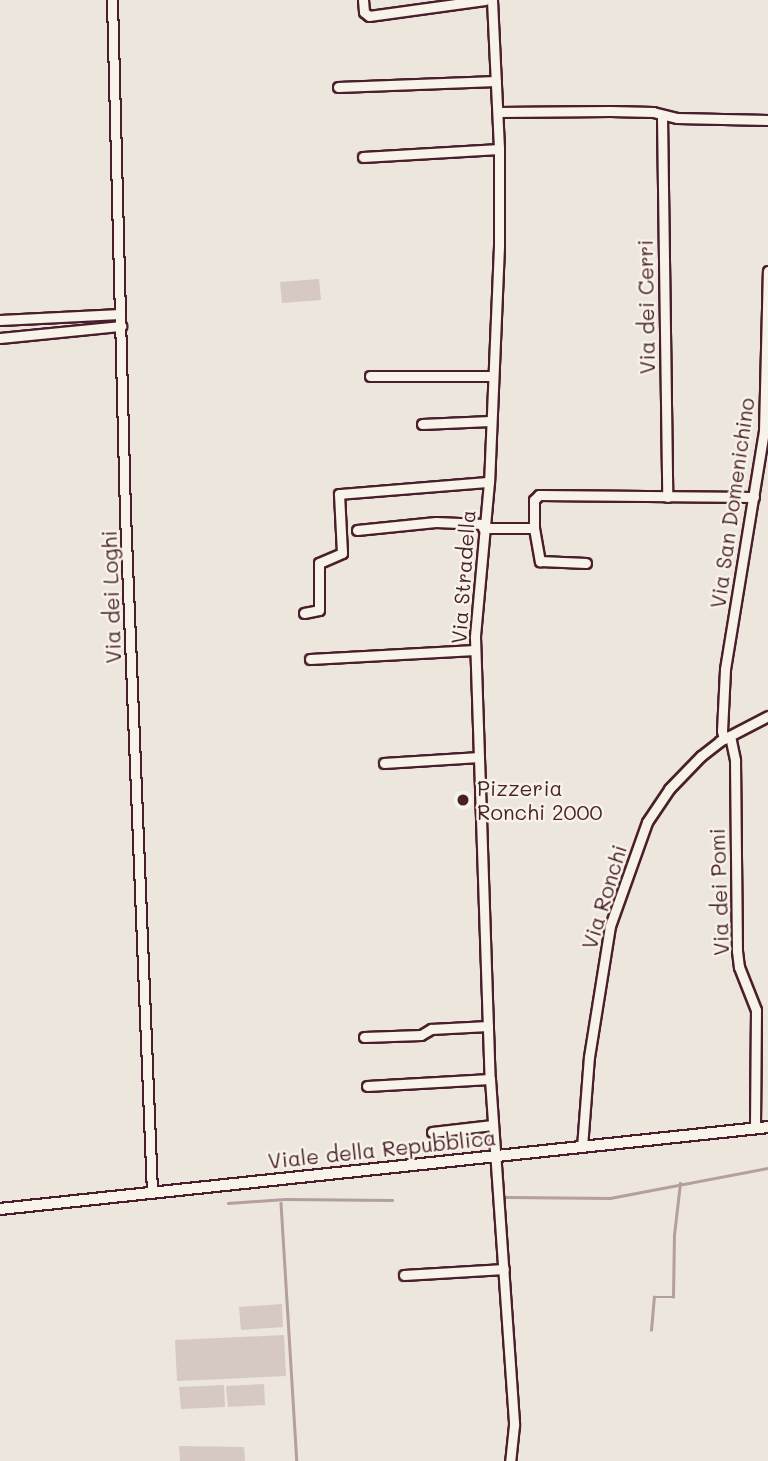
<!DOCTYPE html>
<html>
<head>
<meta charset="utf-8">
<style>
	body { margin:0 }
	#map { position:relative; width:768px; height:1461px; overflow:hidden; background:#ece6dd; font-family:Mali,sans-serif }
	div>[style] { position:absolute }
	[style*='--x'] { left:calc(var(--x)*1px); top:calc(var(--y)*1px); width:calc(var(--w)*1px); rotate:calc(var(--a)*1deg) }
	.green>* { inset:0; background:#d5c9c2 }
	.stream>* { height:2.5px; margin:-1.25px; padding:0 1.25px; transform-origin:1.25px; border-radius:1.25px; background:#b39f9d }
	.roads { filter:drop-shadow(2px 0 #4a1f2b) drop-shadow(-2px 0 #4a1f2b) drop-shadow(0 2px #4a1f2b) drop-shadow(0 -2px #4a1f2b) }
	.minor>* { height:9px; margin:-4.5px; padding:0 4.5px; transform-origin:4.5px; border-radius:4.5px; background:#f7f3e8 }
	.major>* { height:10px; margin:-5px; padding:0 5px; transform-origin:5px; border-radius:5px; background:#f7f3e8 }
	.dots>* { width:19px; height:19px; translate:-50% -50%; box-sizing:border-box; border:4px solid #f7f3e8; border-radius:50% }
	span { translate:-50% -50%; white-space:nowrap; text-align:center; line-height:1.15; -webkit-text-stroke:5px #f7f3e8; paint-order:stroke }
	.street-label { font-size:21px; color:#4a1f2b }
	.poi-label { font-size:21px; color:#4a1f2b }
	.left { translate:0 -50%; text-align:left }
</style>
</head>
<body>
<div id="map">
	<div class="green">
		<i style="clip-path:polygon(319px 279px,321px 300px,282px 303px,280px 282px)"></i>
		<i style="clip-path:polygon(282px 1304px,283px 1327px,241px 1330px,239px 1307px)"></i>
		<i style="clip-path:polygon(284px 1335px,286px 1376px,177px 1381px,175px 1340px)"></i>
		<i style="clip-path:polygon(264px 1384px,265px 1405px,228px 1407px,226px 1386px)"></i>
		<i style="clip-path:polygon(224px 1385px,225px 1407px,181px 1409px,179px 1387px)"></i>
		<i style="clip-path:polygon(179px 1446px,244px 1447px,245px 1461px,180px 1461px)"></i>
	</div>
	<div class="stream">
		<i style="--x:502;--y:1197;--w:108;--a:0.5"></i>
		<i style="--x:610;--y:1198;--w:161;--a:-10.8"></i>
		<i style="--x:228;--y:1203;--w:57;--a:-4"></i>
		<i style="--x:285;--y:1199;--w:107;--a:0.5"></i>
		<i style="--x:281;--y:1203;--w:258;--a:86.5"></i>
		<i style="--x:651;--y:1330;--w:33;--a:-85"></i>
		<i style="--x:654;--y:1297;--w:19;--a:0"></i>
		<i style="--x:673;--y:1297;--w:62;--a:-89.1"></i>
		<i style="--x:674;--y:1235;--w:52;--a:-83.4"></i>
	</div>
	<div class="roads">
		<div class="minor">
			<i style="--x:112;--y:0;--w:514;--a:88.55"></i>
			<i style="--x:125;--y:514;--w:679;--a:87.72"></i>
			<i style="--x:363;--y:0;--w:12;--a:85"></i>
			<i style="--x:364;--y:12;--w:6;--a:39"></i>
			<i style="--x:369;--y:16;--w:117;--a:-7.9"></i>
			<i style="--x:492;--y:0;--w:149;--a:87.3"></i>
			<i style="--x:499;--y:149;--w:97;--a:90"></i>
			<i style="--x:499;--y:246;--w:236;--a:92.4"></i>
			<i style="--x:489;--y:482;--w:156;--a:95.2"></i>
			<i style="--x:475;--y:637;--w:442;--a:88.1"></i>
			<i style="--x:490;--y:1079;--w:347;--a:86"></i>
			<i style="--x:514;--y:1425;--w:36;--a:96"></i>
			<i style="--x:338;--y:87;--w:158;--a:-2.2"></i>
			<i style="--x:498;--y:112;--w:112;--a:-0.5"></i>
			<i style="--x:610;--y:111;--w:43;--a:1.3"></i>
			<i style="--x:653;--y:112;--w:25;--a:14"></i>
			<i style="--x:677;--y:118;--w:91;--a:1.3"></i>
			<i style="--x:662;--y:116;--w:381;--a:89.2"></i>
			<i style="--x:363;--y:157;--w:136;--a:-3.4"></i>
			<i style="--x:0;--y:320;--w:120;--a:-2.9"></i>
			<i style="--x:0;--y:338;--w:122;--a:-5.7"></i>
			<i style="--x:370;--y:376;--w:123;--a:0"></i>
			<i style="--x:422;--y:424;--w:68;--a:-2.5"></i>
			<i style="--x:483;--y:528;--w:51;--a:0"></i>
			<i style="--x:534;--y:528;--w:28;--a:-90"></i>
			<i style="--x:534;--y:500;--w:7;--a:-45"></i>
			<i style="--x:539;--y:495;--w:215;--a:0.5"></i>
			<i style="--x:534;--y:528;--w:34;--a:80"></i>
			<i style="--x:540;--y:561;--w:46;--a:2.5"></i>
			<i style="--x:357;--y:530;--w:79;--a:-5.8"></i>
			<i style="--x:436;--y:522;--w:47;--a:2.4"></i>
			<i style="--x:304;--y:613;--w:15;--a:-11"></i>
			<i style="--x:319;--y:610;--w:47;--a:-90"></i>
			<i style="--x:319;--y:563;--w:25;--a:-23"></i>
			<i style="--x:342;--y:553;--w:59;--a:-92.9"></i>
			<i style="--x:339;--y:494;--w:150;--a:-4.6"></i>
			<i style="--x:310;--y:659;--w:165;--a:-3.1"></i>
			<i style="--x:730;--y:736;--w:25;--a:78"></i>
			<i style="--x:735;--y:760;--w:191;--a:89.4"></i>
			<i style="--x:737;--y:951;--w:16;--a:83"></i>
			<i style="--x:739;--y:967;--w:46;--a:68.4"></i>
			<i style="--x:756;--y:1010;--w:118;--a:90.5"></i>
			<i style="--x:724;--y:739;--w:8;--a:-104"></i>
			<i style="--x:722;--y:731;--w:62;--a:-87.2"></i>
			<i style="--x:725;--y:669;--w:241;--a:-80.7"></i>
			<i style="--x:764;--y:431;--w:160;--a:-88.6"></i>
			<i style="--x:384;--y:763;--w:95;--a:-3.6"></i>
			<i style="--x:364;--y:1037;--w:57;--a:-2"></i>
			<i style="--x:421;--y:1035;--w:12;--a:-31"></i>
			<i style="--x:431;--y:1029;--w:57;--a:-3"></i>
			<i style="--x:367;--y:1086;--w:123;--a:-3.3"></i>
			<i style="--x:432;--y:1132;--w:61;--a:-6.5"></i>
			<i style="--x:582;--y:1147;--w:90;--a:-85.6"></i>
			<i style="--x:589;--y:1057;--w:133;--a:-80.9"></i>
			<i style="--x:610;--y:926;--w:110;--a:-70.4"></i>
			<i style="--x:647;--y:822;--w:40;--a:-56"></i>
			<i style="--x:669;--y:789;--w:46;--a:-45.9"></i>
			<i style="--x:701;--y:756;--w:24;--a:-38"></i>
			<i style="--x:720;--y:741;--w:54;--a:-27.5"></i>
			<i style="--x:404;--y:1275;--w:100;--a:-3.4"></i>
		</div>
		<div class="major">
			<i style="--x:0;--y:1209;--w:772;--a:-6.09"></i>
		</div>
	</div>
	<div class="dots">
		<i style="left:463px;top:800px;background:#4a1f2b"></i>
	</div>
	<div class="street-label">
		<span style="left:646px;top:307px;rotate:-91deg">Via dei Cerri</span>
		<span style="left:732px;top:503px;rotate:-82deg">Via San Domenichino</span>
		<span style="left:463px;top:577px;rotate:-86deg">Via Stradella</span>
		<span style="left:111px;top:597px;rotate:-92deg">Via dei Loghi</span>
		<span style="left:719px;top:892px;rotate:-92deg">Via dei Pomi</span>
		<span style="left:604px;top:897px;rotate:-73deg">Via Ronchi</span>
		<span style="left:382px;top:1149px;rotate:-6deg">Viale della Repubblica</span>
	</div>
	<div class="poi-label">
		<span class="left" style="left:477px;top:800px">Pizzeria<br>Ronchi 2000</span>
	</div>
</div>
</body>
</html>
